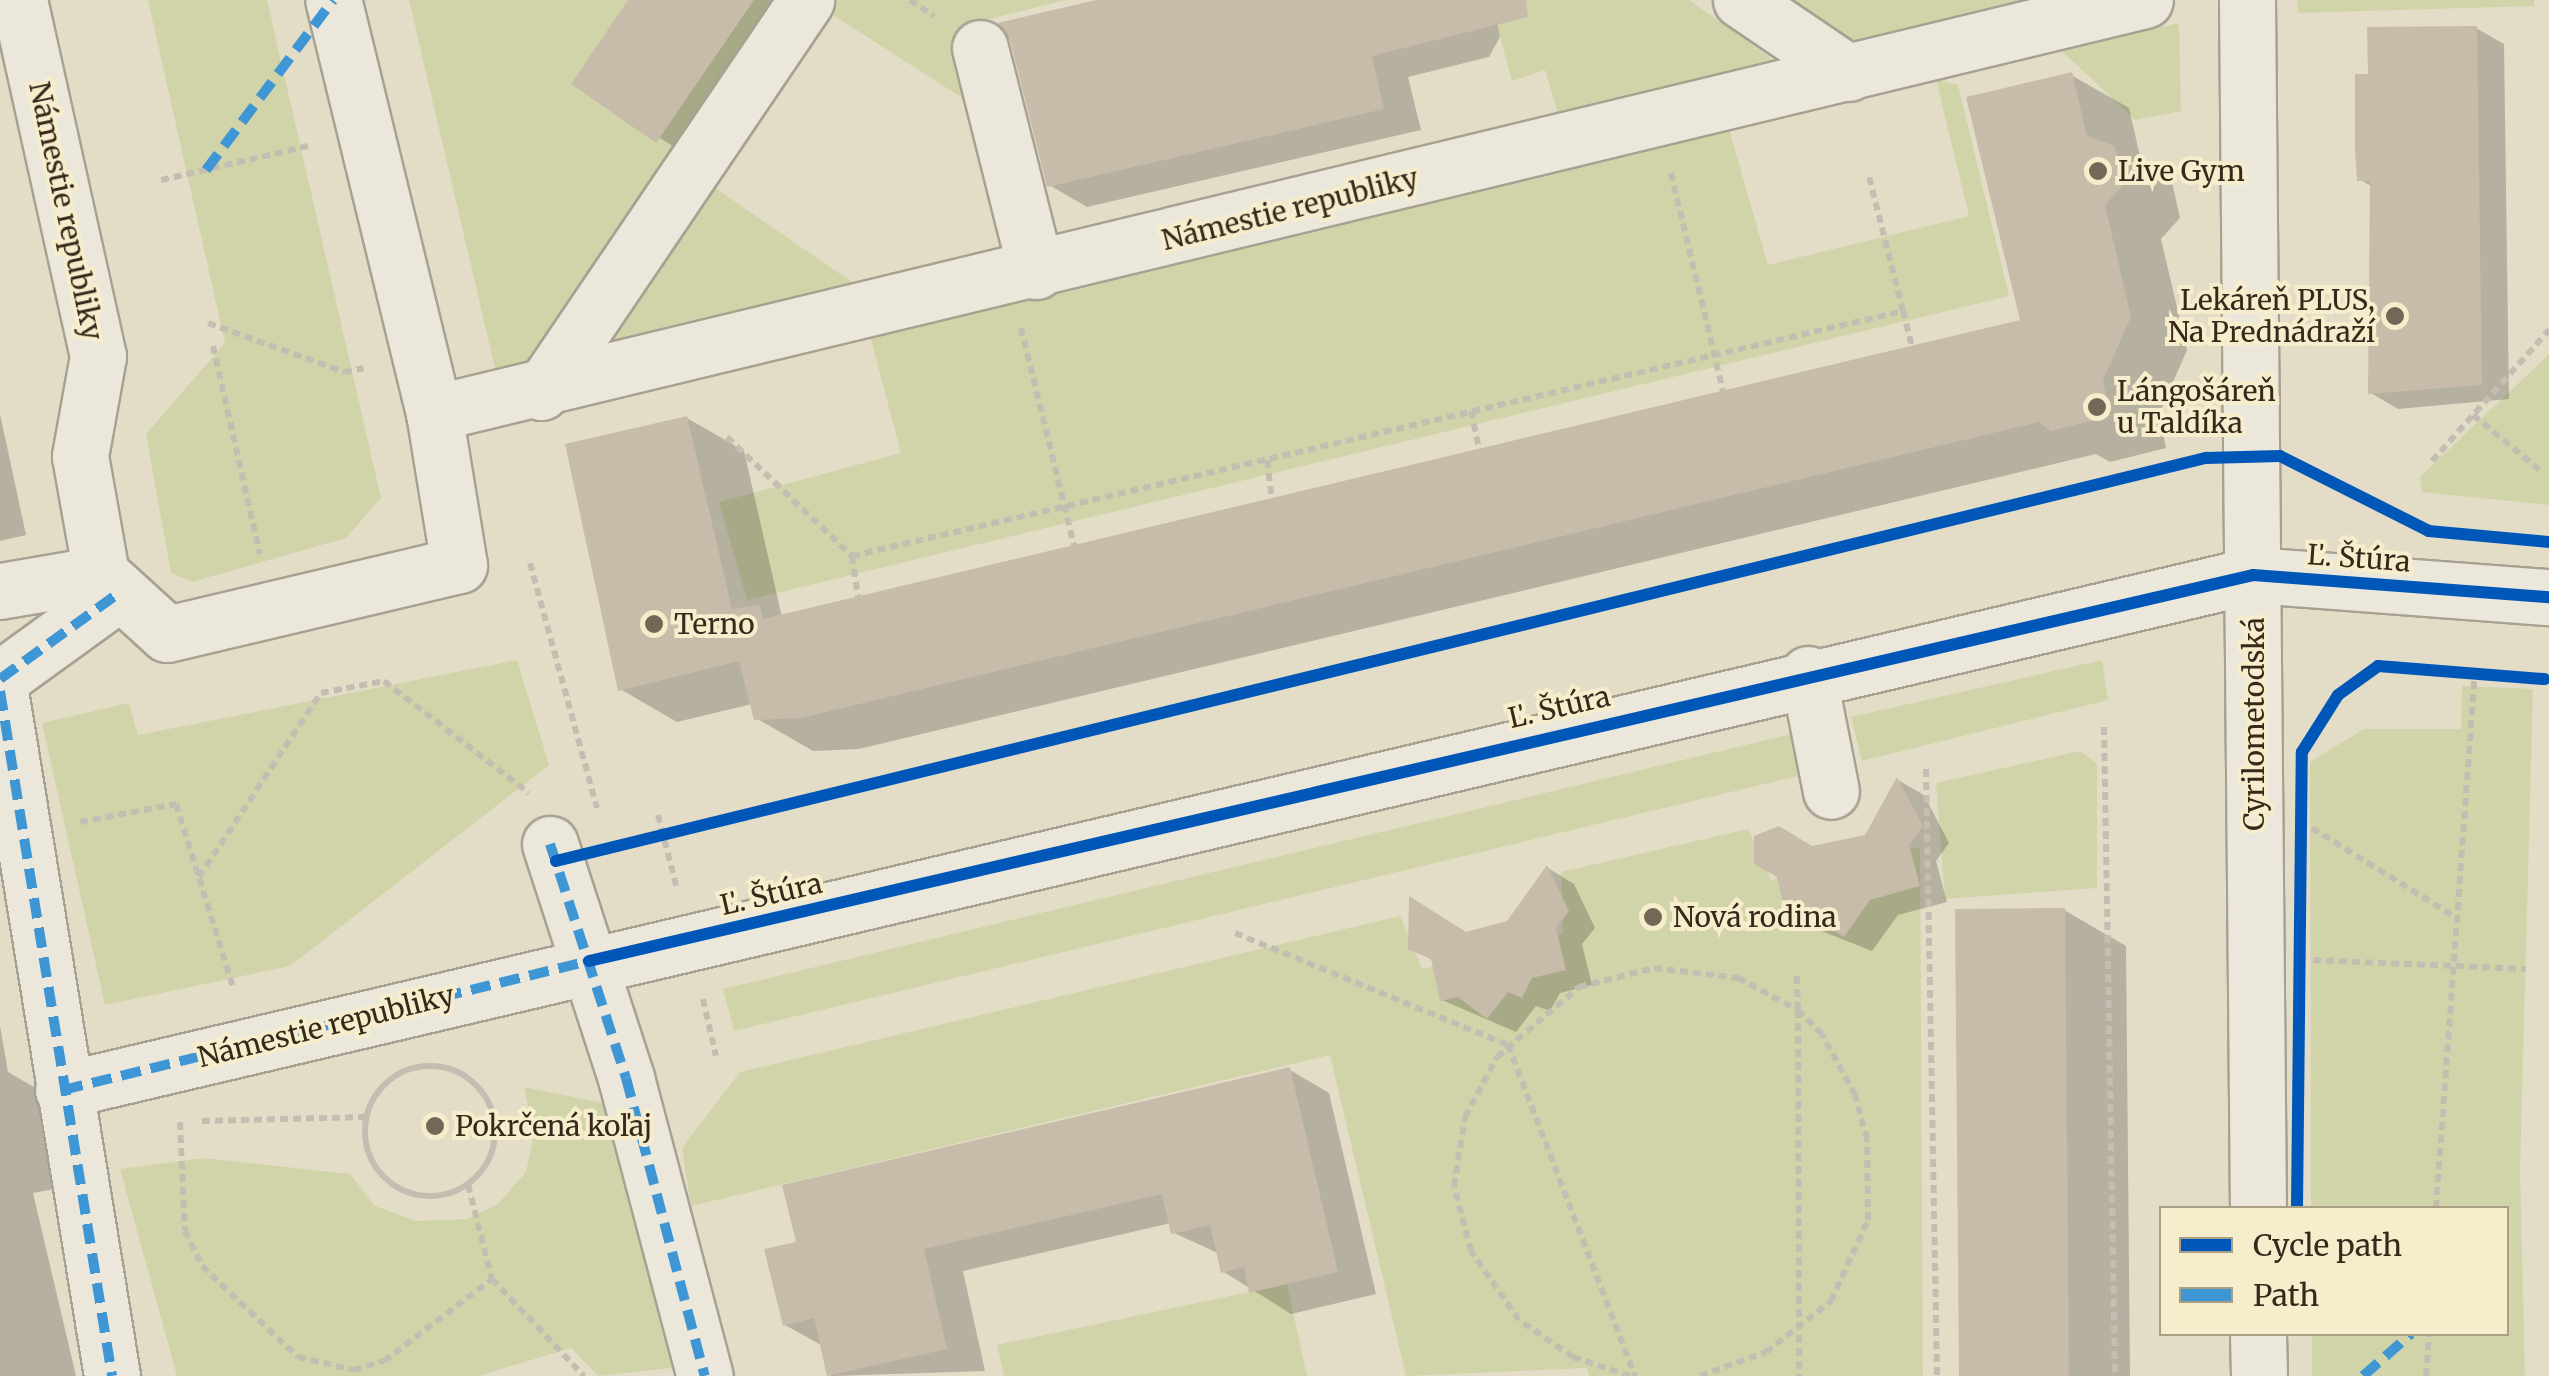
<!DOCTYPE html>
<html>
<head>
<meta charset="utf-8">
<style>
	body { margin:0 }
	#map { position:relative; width:2549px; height:1376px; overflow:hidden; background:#e3ddc8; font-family:Merriweather,serif }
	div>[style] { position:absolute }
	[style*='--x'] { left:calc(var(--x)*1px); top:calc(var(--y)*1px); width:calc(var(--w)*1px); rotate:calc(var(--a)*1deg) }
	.green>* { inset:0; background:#d1d4a9 }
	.shadow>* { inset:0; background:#0003 }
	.building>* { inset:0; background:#c7bba9 }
	.path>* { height:6px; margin-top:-3px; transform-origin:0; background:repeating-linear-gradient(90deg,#c3beb1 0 8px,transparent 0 13px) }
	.path>.ring { margin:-3px; padding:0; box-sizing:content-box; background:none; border:6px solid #c3beb1; border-radius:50% }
	.roads { filter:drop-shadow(2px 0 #a8a192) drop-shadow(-2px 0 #a8a192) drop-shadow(0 2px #a8a192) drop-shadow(0 -2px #a8a192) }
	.minor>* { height:55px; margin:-27.5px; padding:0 27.5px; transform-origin:27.5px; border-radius:27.5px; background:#ebe7da }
	.quiet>* { height:10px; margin-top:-5px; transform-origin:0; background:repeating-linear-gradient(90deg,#3e96d4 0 20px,transparent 0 30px) }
	.cycleway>* { height:12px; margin:-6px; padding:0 6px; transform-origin:6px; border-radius:6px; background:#0057b8 }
	.dots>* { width:28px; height:28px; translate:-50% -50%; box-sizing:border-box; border:5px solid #f6edcc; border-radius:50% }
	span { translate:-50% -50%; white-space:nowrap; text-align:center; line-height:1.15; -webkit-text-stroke:8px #f6edcc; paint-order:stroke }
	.poi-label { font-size:28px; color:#36291b }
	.left { translate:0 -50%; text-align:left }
	.right { translate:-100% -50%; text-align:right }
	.street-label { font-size:28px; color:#36291b }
	.legend { position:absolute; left:2159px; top:1206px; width:350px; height:130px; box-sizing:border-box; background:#f6edcc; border:2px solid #a99f85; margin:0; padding:12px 18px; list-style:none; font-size:30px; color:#36291b }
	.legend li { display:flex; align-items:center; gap:20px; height:50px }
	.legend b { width:50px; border:2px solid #a99f85 }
</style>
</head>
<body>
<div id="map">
	<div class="green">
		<i style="clip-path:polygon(148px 0,267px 0,381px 498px,346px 538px,192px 582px,171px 573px,146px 434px,225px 343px)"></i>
		<i style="clip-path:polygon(409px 0,787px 0,539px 366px,498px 381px)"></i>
		<i style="clip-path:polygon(824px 0,1066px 0,962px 26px,981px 110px,819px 6px)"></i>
		<i style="clip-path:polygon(1490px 0,1689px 0,1786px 69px,1562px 127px,1545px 70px,1512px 81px)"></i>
		<i style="clip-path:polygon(1769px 0,2055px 0,1858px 51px)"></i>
		<i style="clip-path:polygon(2297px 0,2534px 0,2534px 6px,2298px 13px)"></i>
		<i style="clip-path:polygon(2179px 23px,2181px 111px,2135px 120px,2062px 51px)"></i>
		<i style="clip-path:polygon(1936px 79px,1958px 85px,2009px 296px,747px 600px,719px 502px,901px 453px,870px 336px,1728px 126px,1768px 265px,1969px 216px)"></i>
		<i style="clip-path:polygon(705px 181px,865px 291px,600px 355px,589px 345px)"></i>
		<i style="clip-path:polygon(2549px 354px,2549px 505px,2422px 492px,2420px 477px)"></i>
		<i style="clip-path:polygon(517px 660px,549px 765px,290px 966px,105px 1005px,42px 723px,129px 703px,138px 735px)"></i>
		<i style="clip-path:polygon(2102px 660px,2108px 700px,1862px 761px,1851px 717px)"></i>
		<i style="clip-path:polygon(2462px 686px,2533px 689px,2520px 1169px,2525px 1376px,2312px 1376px,2312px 1334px,2506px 1334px,2506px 1208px,2311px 1208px,2310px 762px,2364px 729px,2461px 729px)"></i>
		<i style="clip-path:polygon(1796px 733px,1806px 774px,734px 1031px,723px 989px)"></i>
		<i style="clip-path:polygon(2080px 751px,2097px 764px,2097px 888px,1945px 899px,1936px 783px)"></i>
		<i style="clip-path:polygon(1748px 829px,1771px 880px,1920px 847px,1923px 1376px,1589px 1376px,1587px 1368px,1406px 1376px,1330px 1055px,691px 1206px,682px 1148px,740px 1072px,1400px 916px,1422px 969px,1563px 934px,1561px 872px)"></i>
		<i style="clip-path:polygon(524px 1087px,623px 1107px,690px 1366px,598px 1376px,571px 1348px,478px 1376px,177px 1376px,120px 1169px,204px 1158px,350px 1174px,375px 1206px,416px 1221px,467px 1219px,498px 1204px,526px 1172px,534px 1134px)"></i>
		<i style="clip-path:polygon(1287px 1284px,1307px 1376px,1004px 1376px,997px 1345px)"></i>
	</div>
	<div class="shadow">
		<i style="clip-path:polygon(631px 0,810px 0,831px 14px,719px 176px,575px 83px)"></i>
		<i style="clip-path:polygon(1108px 0,1492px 0,1500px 37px,1489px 57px,1408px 77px,1421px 130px,1087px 207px,1049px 185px)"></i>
		<i style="clip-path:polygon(2476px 28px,2504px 44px,2509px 399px,2398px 409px,2371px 393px,2373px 187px,2359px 179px)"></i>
		<i style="clip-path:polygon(2071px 75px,2129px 108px,2142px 165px,2172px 182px,2180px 218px,2161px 239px,2187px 350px,2159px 414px,2166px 448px,2110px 462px,2096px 454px,859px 749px,813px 751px,756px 718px,752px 704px,677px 722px,620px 689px,687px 418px,744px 451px,782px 617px,2023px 322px)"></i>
		<i style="clip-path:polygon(0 414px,26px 535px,0 541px)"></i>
		<i style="clip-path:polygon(1898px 780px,1924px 795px,1949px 843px,1936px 861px,1947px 902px,1898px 915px,1872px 951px,1789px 918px,1812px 848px,1866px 837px)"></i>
		<i style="clip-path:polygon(1548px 868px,1574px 884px,1595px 928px,1582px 944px,1592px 985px,1560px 993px,1550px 1011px,1536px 1006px,1516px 1032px,1442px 1000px,1434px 961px,1411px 948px,1509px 923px)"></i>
		<i style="clip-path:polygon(2064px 910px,2126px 946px,2130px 1376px,1962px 1376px)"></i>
		<i style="clip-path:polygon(0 1026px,8px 1072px,39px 1090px,60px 1188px,33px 1193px,76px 1376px,0 1376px)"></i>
		<i style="clip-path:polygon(1290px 1070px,1329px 1093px,1376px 1294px,1291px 1314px,1224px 1272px,1220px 1254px,1174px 1233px,1171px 1223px,963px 1271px,985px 1371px,831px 1376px,823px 1346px,785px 1325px,799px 1244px)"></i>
	</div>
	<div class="building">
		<i style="clip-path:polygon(628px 0,754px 0,656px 143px,571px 84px)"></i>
		<i style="clip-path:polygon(1096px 0,1526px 0,1528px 17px,1372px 56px,1384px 109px,1047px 187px,1010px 40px,998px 23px)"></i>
		<i style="clip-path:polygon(2477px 26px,2482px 385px,2368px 394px,2370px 181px,2357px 181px,2355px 150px,2355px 74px,2368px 74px,2367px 27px)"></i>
		<i style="clip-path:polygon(2072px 72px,2087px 136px,2115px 146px,2124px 184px,2105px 205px,2131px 317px,2103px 380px,2110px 416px,2051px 431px,2039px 422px,801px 718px,754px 720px,739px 661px,618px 691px,565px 444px,687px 416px,732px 609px,760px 605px,763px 619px,2020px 320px,1966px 97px)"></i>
		<i style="clip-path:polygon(1897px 777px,1923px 826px,1909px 845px,1920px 886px,1870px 900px,1844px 937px,1817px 920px,1822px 911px,1787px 920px,1777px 877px,1754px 864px,1754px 836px,1779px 826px,1812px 846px,1865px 835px)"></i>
		<i style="clip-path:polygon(1547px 865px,1569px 911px,1556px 928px,1566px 970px,1532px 978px,1522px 998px,1508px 992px,1487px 1019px,1458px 997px,1440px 1001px,1431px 959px,1408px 949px,1409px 896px,1466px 932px,1507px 921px)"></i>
		<i style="clip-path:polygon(2065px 908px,2069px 1376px,1959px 1376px,1955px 909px)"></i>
		<i style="clip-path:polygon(1290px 1067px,1338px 1272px,1249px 1293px,1244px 1267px,1221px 1273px,1210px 1225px,1171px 1234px,1162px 1194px,924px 1249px,947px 1349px,827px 1376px,814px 1318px,783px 1326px,764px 1249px,796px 1242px,782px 1185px)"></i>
	</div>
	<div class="path">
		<i style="--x:910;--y:0;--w:29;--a:34"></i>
		<i style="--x:1671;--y:173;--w:224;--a:76.6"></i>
		<i style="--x:161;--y:180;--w:151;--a:-13"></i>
		<i style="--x:1903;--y:311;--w:36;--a:76"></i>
		<i style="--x:208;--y:323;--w:145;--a:19.8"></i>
		<i style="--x:344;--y:372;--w:20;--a:-11"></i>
		<i style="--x:1021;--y:328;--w:224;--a:76.3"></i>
		<i style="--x:213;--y:346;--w:213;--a:77.3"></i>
		<i style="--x:1471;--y:411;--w:39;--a:78"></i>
		<i style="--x:2473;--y:415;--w:88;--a:39.5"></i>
		<i style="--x:727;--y:437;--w:173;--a:43.6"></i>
		<i style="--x:852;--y:556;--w:1079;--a:-13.12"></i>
		<i style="--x:1903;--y:311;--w:142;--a:-104.2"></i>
		<i style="--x:1267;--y:460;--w:38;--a:83"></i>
		<i style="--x:2432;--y:461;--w:176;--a:-48.2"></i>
		<i style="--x:852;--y:556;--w:41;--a:81.7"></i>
		<i style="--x:530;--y:563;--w:254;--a:74.7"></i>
		<i style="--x:2544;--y:679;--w:5;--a:0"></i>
		<i style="--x:2104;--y:727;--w:649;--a:89.03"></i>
		<i style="--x:1926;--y:769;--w:607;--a:88.96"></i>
		<i style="--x:658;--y:815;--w:76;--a:75.6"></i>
		<i style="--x:80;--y:822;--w:98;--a:-10.6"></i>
		<i style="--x:176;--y:804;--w:195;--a:72.7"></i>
		<i style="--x:2312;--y:828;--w:168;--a:31.9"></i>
		<i style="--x:199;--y:877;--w:221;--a:-56.5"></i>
		<i style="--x:321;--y:693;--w:64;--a:-10.8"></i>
		<i style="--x:384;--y:681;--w:183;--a:37.7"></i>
		<i style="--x:1235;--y:933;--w:295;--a:22.3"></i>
		<i style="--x:1508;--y:1045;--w:355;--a:69"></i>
		<i style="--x:2313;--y:960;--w:213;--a:2.4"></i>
		<i style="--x:703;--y:999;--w:58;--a:77.2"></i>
		<i class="ring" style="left:365px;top:1066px;width:124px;height:124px"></i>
		<i style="--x:202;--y:1121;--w:163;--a:-1.4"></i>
		<i style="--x:180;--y:1122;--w:109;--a:87.4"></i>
		<i style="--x:185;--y:1231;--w:39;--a:64"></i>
		<i style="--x:202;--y:1266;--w:132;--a:43.5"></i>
		<i style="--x:298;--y:1357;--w:57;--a:13.1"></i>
		<i style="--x:354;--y:1370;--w:31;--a:-17"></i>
		<i style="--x:384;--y:1361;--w:136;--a:-37.2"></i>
		<i style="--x:468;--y:1185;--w:97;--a:75.7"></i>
		<i style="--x:492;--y:1279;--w:134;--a:46.5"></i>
		<i style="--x:2436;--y:1208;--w:538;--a:-85.85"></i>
		<i style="--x:1630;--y:1376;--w:60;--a:-161.6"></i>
		<i style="--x:1573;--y:1357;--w:65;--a:-145.6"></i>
		<i style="--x:1519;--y:1320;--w:84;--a:-124.8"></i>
		<i style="--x:1471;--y:1251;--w:67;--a:-104.7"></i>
		<i style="--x:1454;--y:1186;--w:70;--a:-80.9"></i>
		<i style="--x:1465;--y:1117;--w:68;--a:-61.9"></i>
		<i style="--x:1497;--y:1057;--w:108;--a:-40.5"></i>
		<i style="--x:1579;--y:987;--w:77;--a:-14.2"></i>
		<i style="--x:1654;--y:968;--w:85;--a:6.8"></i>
		<i style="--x:1738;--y:978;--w:68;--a:28.1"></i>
		<i style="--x:1798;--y:1010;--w:366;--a:89.8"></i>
		<i style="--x:1700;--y:1376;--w:70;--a:-20"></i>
		<i style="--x:1766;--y:1352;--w:83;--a:-38.1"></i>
		<i style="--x:1831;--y:1301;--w:89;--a:-65.4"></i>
		<i style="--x:1868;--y:1220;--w:81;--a:-90.7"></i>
		<i style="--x:1867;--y:1139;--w:46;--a:-105.3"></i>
		<i style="--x:1855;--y:1095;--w:69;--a:-118.4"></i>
		<i style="--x:1822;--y:1034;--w:34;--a:-135"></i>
		<i style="--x:1798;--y:1010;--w:35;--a:-92"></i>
		<i style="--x:2426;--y:1376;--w:42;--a:-85.9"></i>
	</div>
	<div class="roads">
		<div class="minor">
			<i style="--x:19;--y:0;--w:365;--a:77.5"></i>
			<i style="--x:98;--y:356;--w:102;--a:100.2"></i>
			<i style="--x:80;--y:456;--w:120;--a:79.9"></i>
			<i style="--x:101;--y:574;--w:89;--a:42.3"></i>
			<i style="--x:167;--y:634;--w:300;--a:-13.3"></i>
			<i style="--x:459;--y:565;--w:154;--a:-99.3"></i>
			<i style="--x:434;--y:413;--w:425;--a:-103.7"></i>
			<i style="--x:1741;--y:0;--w:130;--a:34.1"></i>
			<i style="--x:2247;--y:0;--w:1208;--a:89.48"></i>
			<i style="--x:980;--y:48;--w:230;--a:75.9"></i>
			<i style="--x:541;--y:392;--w:473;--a:-55.9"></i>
			<i style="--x:434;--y:413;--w:1760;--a:-13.57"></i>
			<i style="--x:0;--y:591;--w:102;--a:-9.6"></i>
			<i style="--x:1808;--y:674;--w:119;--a:78.9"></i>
			<i style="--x:0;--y:679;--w:143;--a:-35.9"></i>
			<i style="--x:0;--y:691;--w:694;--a:80.71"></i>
			<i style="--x:550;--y:844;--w:246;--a:72"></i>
			<i style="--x:626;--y:1078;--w:308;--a:75.2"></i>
			<i style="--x:63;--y:1090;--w:2250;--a:-13.23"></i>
			<i style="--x:2253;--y:575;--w:297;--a:4.3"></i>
			<i style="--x:2258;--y:1334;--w:42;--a:88.6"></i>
		</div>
	</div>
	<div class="quiet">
		<i style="--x:206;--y:170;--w:212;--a:-53.2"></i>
		<i style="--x:0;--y:679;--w:143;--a:-35.9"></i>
		<i style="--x:0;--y:691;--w:694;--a:80.71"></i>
		<i style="--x:550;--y:844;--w:246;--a:72"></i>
		<i style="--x:626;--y:1078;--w:308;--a:75.2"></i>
		<i style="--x:63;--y:1090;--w:542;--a:-13.78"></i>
		<i style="--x:2363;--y:1376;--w:64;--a:-41.2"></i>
	</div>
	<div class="cycleway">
		<i style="--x:556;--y:861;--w:1699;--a:-13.73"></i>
		<i style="--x:2206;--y:458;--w:74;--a:-1.5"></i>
		<i style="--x:2280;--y:456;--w:167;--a:26.7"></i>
		<i style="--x:2429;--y:531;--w:121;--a:5.2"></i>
		<i style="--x:589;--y:961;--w:1708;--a:-13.06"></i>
		<i style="--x:2253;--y:575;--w:297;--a:4.3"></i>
		<i style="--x:2297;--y:1208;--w:456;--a:-89.4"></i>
		<i style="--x:2302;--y:752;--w:67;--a:-57.7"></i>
		<i style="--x:2338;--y:695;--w:49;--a:-35.9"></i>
		<i style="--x:2378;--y:666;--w:167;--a:4.5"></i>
	</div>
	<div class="dots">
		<i style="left:2098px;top:171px;background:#736858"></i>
		<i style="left:2395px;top:316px;background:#736858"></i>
		<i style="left:2097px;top:407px;background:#736858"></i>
		<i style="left:654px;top:624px;background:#736858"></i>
		<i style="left:1653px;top:917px;background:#736858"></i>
		<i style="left:435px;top:1126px;background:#736858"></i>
	</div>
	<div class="poi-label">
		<span class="left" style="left:2118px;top:171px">Live Gym</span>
		<span class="right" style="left:2375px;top:316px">Lekáreň PLUS,<br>Na Prednádraží</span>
		<span class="left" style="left:2117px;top:407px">Lángošáreň<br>u Taldíka</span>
		<span class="left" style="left:674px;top:624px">Terno</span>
		<span class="left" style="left:1673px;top:917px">Nová rodina</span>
		<span class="left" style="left:455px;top:1126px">Pokrčená koľaj</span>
	</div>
	<div class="street-label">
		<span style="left:1290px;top:209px;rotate:-14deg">Námestie republiky</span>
		<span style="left:66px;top:211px;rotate:78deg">Námestie republiky</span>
		<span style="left:2359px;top:558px;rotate:4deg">Ľ. Štúra</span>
		<span style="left:1559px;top:707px;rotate:-13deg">Ľ. Štúra</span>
		<span style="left:2254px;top:724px;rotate:-90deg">Cyrilometodská</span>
		<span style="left:771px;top:894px;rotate:-13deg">Ľ. Štúra</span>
		<span style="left:326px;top:1026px;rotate:-14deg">Námestie republiky</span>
	</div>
	<ul class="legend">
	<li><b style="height:12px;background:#0057b8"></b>Cycle path</li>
	<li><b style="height:12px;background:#3e96d4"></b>Path</li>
	</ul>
</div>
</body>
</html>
